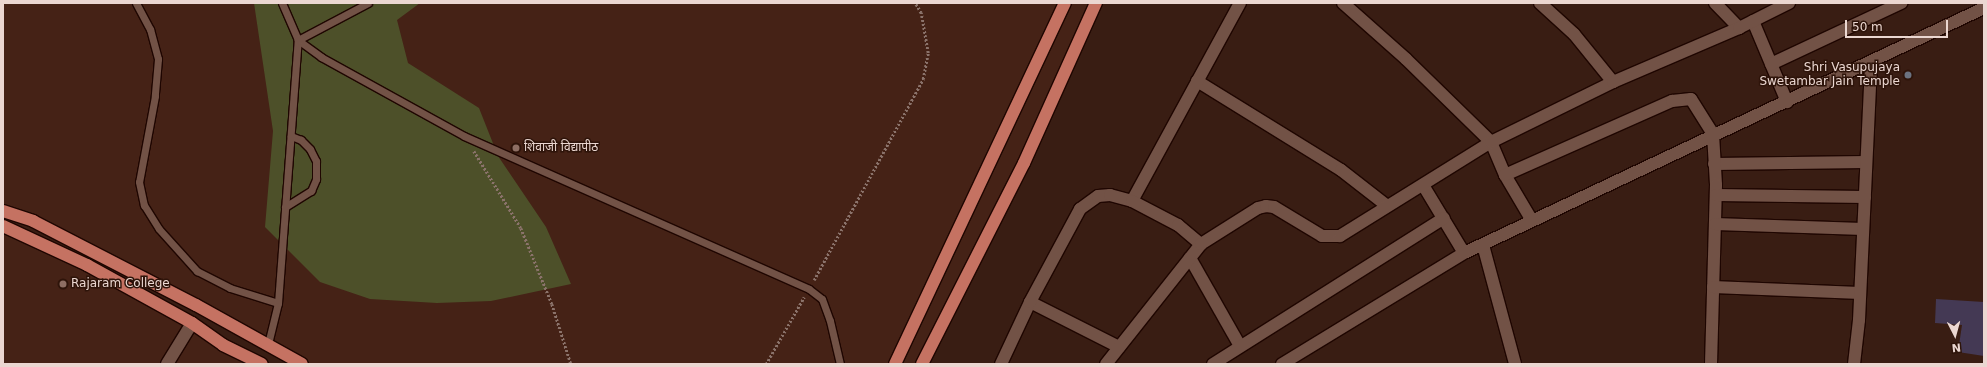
<!DOCTYPE html>
<html>
<head>
<meta charset="utf-8">
<style>
	body { margin:0 }
	#map { position:relative; width:1987px; height:367px; overflow:hidden; background:#391d13; font-family:"DejaVu Sans","Noto Sans Devanagari",sans-serif }
	div>[style] { position:absolute }
	[style*='--x'] { left:calc(var(--x)*1px); top:calc(var(--y)*1px); width:calc(var(--w)*1px); rotate:calc(var(--a)*1deg) }
	.built>* { inset:0; background:#452216 }
	.green>* { inset:0; background:#4d5029 }
	.building>* { inset:0; background:#443954 }
	.path>* { height:2.5px; margin-top:-1.25px; transform-origin:0; background:repeating-linear-gradient(90deg,#8b736b 0 2px,transparent 0 4px) }
	.roads { filter:drop-shadow(1px 0 #1f0601) drop-shadow(-1px 0 #1f0601) drop-shadow(0 1px #1f0601) drop-shadow(0 -1px #1f0601) }
	.lane>* { height:7px; margin:-3.5px; padding:0 3.5px; transform-origin:3.5px; border-radius:3.5px; background:#725246 }
	.street>* { height:12px; margin:-6px; padding:0 6px; transform-origin:6px; border-radius:6px; background:#725246 }
	.primary>* { height:12px; margin:-6px; padding:0 6px; transform-origin:6px; border-radius:6px; background:#c57262 }
	.dots>* { width:11px; height:11px; translate:-50% -50%; box-sizing:border-box; border:2px solid #2e140a; border-radius:50% }
	span { translate:-50% -50%; white-space:nowrap; text-align:center; line-height:1.15; -webkit-text-stroke:3px #2e140a; paint-order:stroke }
	.poi-label { font-size:12px; color:#ebd7d1 }
	.right { translate:-100% -50%; text-align:right }
	.left { translate:0 -50%; text-align:left }
	.frame { position:absolute; inset:0; border:4px solid #ebd7d1; pointer-events:none }
	.north { position:absolute; left:1935px; top:315px; width:40px; height:40px; -webkit-text-stroke:3px #2e140a; paint-order:stroke; rotate:174deg; font-size:11px; font-weight:700; line-height:16px; text-align:center; color:#ebd7d1 }
	.north::after { content:''; display:block; margin:auto; width:14px; height:18px; background:#ebd7d1; clip-path:polygon(50% 0,100% 100%,50% 72%,0 100%) }
	.scale { position:absolute; left:1845px; top:20px; width:103px; height:18px; box-sizing:border-box; border:2px solid #ebd7d1; border-top:0; padding-left:5px; font-size:12px; line-height:14px; white-space:nowrap; color:#ebd7d1; -webkit-text-stroke:3px #2e140a; paint-order:stroke }
</style>
</head>
<body>
<div id="map">
	<div class="built">
		<i style="clip-path:polygon(3px 3px,1098px 3px,922px 364px,302px 364px,3px 211px)"></i>
		<i style="clip-path:polygon(3px 226px,262px 364px,3px 364px)"></i>
	</div>
	<div class="green">
		<i style="clip-path:polygon(254px 3px,420px 3px,397px 20px,408px 63px,479px 108px,498px 156px,546px 227px,571px 284px,491px 301px,437px 303px,370px 299px,320px 282px,265px 227px,273px 131px)"></i>
	</div>
	<div class="building">
		<i style="clip-path:polygon(1936px 299px,1984px 302px,1984px 356px,1958px 352px,1962px 325px,1935px 323px)"></i>
	</div>
	<div class="path">
		<i style="--x:474;--y:151;--w:90;--a:58.6"></i>
		<i style="--x:521;--y:228;--w:82;--a:67.8"></i>
		<i style="--x:552;--y:304;--w:63;--a:72.4"></i>
		<i style="--x:814;--y:280;--w:229;--a:-61.5"></i>
		<i style="--x:923;--y:79;--w:26;--a:-79"></i>
		<i style="--x:928;--y:53;--w:41;--a:-99.9"></i>
		<i style="--x:921;--y:13;--w:12;--a:-121"></i>
		<i style="--x:766;--y:364;--w:77;--a:-60.4"></i>
	</div>
	<div class="roads">
		<div class="lane">
			<i style="--x:136;--y:3;--w:30;--a:62"></i>
			<i style="--x:150;--y:29;--w:31;--a:75"></i>
			<i style="--x:158;--y:59;--w:37;--a:95"></i>
			<i style="--x:155;--y:96;--w:87;--a:100.5"></i>
			<i style="--x:139;--y:182;--w:24;--a:78"></i>
			<i style="--x:144;--y:205;--w:28;--a:58"></i>
			<i style="--x:159;--y:229;--w:57;--a:47.9"></i>
			<i style="--x:197;--y:271;--w:37;--a:27"></i>
			<i style="--x:230;--y:288;--w:50;--a:17.4"></i>
			<i style="--x:282;--y:3;--w:40;--a:66.6"></i>
			<i style="--x:298;--y:40;--w:29;--a:36"></i>
			<i style="--x:321;--y:57;--w:163;--a:28.9"></i>
			<i style="--x:464;--y:136;--w:377;--a:23.9"></i>
			<i style="--x:809;--y:289;--w:16;--a:38"></i>
			<i style="--x:822;--y:299;--w:23;--a:70"></i>
			<i style="--x:830;--y:321;--w:44;--a:76.9"></i>
			<i style="--x:285;--y:207;--w:31;--a:-32"></i>
			<i style="--x:311;--y:191;--w:13;--a:-67"></i>
			<i style="--x:316;--y:179;--w:18;--a:-90"></i>
			<i style="--x:316;--y:161;--w:13;--a:-117"></i>
			<i style="--x:310;--y:149;--w:13;--a:-135"></i>
			<i style="--x:301;--y:140;--w:11;--a:-158"></i>
			<i style="--x:268;--y:344;--w:42;--a:-76.3"></i>
			<i style="--x:278;--y:303;--w:264;--a:-85.7"></i>
			<i style="--x:298;--y:40;--w:79;--a:-27.9"></i>
		</div>
		<div class="street">
			<i style="--x:1343;--y:3;--w:84;--a:41.6"></i>
			<i style="--x:1406;--y:59;--w:119;--a:44.3"></i>
			<i style="--x:1491;--y:142;--w:36;--a:67"></i>
			<i style="--x:1505;--y:175;--w:51;--a:59.4"></i>
			<i style="--x:1540;--y:3;--w:46;--a:42.4"></i>
			<i style="--x:1574;--y:34;--w:62;--a:50.9"></i>
			<i style="--x:1715;--y:3;--w:35;--a:46"></i>
			<i style="--x:1753;--y:21;--w:88;--a:67.2"></i>
			<i style="--x:1771;--y:64;--w:144;--a:-25.1"></i>
			<i style="--x:1197;--y:81;--w:169;--a:31.7"></i>
			<i style="--x:1341;--y:170;--w:57;--a:37.9"></i>
			<i style="--x:1714;--y:164;--w:152;--a:-0.8"></i>
			<i style="--x:1505;--y:175;--w:183;--a:-23.9"></i>
			<i style="--x:1672;--y:101;--w:19;--a:-6"></i>
			<i style="--x:1691;--y:99;--w:41;--a:57.8"></i>
			<i style="--x:1713;--y:134;--w:51;--a:86.6"></i>
			<i style="--x:1716;--y:185;--w:179;--a:91.6"></i>
			<i style="--x:1423;--y:185;--w:79;--a:58.9"></i>
			<i style="--x:1716;--y:195;--w:149;--a:0.8"></i>
			<i style="--x:1132;--y:201;--w:226;--a:-61.4"></i>
			<i style="--x:1715;--y:224;--w:148;--a:1.9"></i>
			<i style="--x:1483;--y:245;--w:123;--a:74.9"></i>
			<i style="--x:1190;--y:258;--w:101;--a:60.4"></i>
			<i style="--x:1713;--y:287;--w:147;--a:2.3"></i>
			<i style="--x:1030;--y:302;--w:100;--a:26.8"></i>
			<i style="--x:167;--y:364;--w:48;--a:-58.6"></i>
			<i style="--x:1001;--y:364;--w:68;--a:-64.9"></i>
			<i style="--x:1030;--y:302;--w:106;--a:-61.7"></i>
			<i style="--x:1080;--y:209;--w:22;--a:-36"></i>
			<i style="--x:1098;--y:196;--w:12;--a:-5"></i>
			<i style="--x:1110;--y:195;--w:23;--a:15"></i>
			<i style="--x:1132;--y:201;--w:52;--a:27.6"></i>
			<i style="--x:1178;--y:225;--w:30;--a:40"></i>
			<i style="--x:1106;--y:364;--w:153;--a:-51.6"></i>
			<i style="--x:1201;--y:244;--w:67;--a:-32.3"></i>
			<i style="--x:1258;--y:208;--w:8;--a:-14"></i>
			<i style="--x:1266;--y:206;--w:8;--a:7"></i>
			<i style="--x:1274;--y:207;--w:56;--a:31.1"></i>
			<i style="--x:1322;--y:236;--w:18;--a:0"></i>
			<i style="--x:1340;--y:236;--w:178;--a:-31.9"></i>
			<i style="--x:1491;--y:142;--w:136;--a:-26.2"></i>
			<i style="--x:1613;--y:82;--w:137;--a:-23.2"></i>
			<i style="--x:1739;--y:28;--w:56;--a:-26.6"></i>
			<i style="--x:1213;--y:364;--w:273;--a:-32.3"></i>
			<i style="--x:1282;--y:364;--w:213;--a:-31.4"></i>
			<i style="--x:1464;--y:253;--w:575;--a:-25.23"></i>
			<i style="--x:1854;--y:364;--w:44;--a:-83.5"></i>
			<i style="--x:1859;--y:320;--w:257;--a:-87.3"></i>
		</div>
		<div class="primary">
			<i style="--x:3;--y:211;--w:32;--a:18"></i>
			<i style="--x:33;--y:221;--w:183;--a:27.3"></i>
			<i style="--x:196;--y:305;--w:121;--a:29.1"></i>
			<i style="--x:3;--y:226;--w:93;--a:24.9"></i>
			<i style="--x:87;--y:265;--w:120;--a:28.9"></i>
			<i style="--x:192;--y:323;--w:38;--a:35"></i>
			<i style="--x:223;--y:345;--w:43;--a:26"></i>
			<i style="--x:895;--y:364;--w:399;--a:-64.8"></i>
			<i style="--x:922;--y:364;--w:225;--a:-63.1"></i>
			<i style="--x:1024;--y:163;--w:175;--a:-65.8"></i>
		</div>
	</div>
	<div class="dots">
		<i style="left:1908px;top:75px;background:#6b7280"></i>
		<i style="left:516px;top:148px;background:#8d6e63"></i>
		<i style="left:63px;top:284px;background:#8d6e63"></i>
	</div>
	<div class="poi-label">
		<span class="right" style="left:1900px;top:75px">Shri Vasupujaya<br>Swetambar Jain Temple</span>
		<span class="left" style="left:524px;top:148px">शिवाजी विद्यापीठ</span>
		<span class="left" style="left:71px;top:284px">Rajaram College</span>
	</div>
	<div class="frame"></div>
	<div class="north">N</div>
	<div class="scale">50 m</div>
</div>
</body>
</html>
